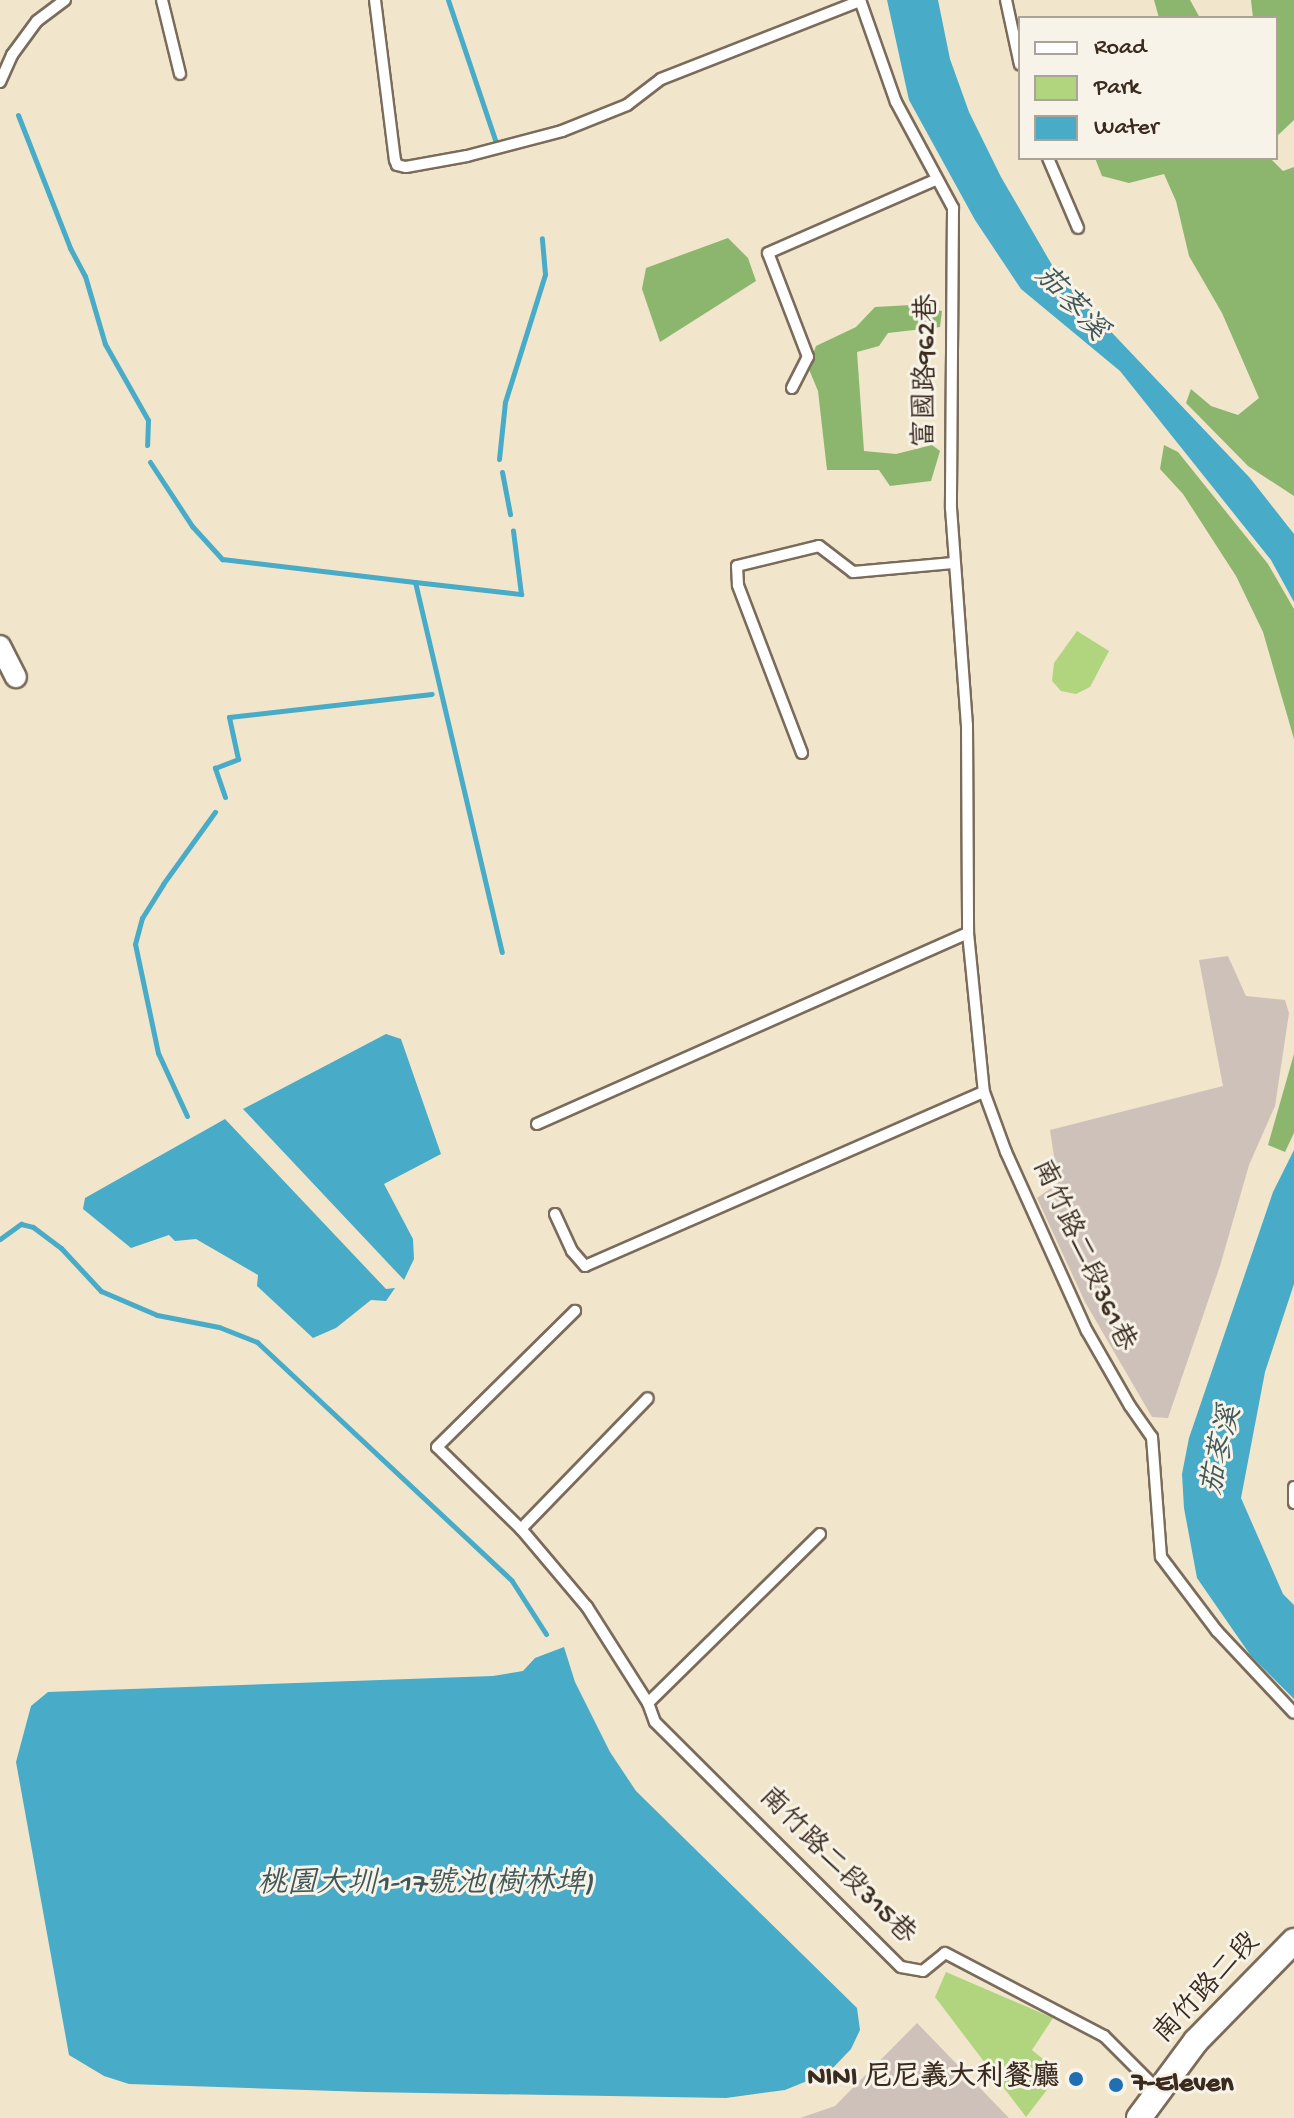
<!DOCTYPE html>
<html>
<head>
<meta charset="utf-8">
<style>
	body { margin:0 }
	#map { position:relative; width:1294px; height:2118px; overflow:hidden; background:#f1e5cb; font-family:"Gochi Hand","LXGW WenKai TC",sans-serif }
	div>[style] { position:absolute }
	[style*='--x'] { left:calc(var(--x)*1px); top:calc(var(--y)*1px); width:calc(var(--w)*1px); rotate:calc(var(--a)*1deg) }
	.industrial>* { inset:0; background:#cec1ba }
	.green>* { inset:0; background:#b1d57e }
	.forest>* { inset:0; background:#8cb66d }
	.water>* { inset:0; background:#48abc7 }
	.stream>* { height:5px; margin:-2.5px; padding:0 2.5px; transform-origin:2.5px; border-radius:2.5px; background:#48abc7 }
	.roads { filter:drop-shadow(2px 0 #7b6b5b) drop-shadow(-2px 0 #7b6b5b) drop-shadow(0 2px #7b6b5b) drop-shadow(0 -2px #7b6b5b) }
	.service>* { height:10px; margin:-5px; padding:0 5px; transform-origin:5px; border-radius:5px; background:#fff }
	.minor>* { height:20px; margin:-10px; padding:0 10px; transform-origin:10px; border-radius:10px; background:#fff }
	.tertiary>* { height:24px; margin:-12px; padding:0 12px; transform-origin:12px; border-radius:12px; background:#fff }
	.dots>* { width:22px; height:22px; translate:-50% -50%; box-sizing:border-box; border:4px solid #f7f3e8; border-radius:50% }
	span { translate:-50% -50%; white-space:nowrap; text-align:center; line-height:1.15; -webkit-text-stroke:6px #f7f3e8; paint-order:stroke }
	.street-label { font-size:28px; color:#3b2a1e }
	.poi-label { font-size:28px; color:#3b2a1e; font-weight:700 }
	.right { translate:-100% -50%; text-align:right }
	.left { translate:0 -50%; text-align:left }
	.water-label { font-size:30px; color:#405759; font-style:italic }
	.legend { position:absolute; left:1018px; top:16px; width:260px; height:144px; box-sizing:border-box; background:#f7f3e8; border:2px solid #aca397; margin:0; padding:10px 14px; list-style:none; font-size:24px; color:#3b2a1e }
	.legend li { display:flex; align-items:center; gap:16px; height:40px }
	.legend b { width:40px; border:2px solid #aca397 }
</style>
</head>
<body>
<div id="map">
	<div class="industrial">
		<i style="clip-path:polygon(1228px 956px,1246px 996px,1285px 1000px,1289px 1013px,1275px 1106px,1249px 1165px,1220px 1266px,1168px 1418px,1152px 1417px,1085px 1302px,1037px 1198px,1058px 1183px,1050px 1130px,1223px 1086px,1199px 960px)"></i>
		<i style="clip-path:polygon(917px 2023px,1009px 2118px,800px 2118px,835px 2106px)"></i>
	</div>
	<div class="green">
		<i style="clip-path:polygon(1077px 631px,1109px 651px,1090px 687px,1076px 694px,1061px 691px,1052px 681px,1054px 663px)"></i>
		<i style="clip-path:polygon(946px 1972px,1053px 2018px,1032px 2050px,1060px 2073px,1026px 2117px,935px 1997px)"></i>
	</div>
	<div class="forest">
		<i style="clip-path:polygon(1154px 0,1190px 0,1200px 18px,1159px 18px)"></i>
		<i style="clip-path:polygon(1251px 0,1294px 0,1294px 120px,1276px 137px,1276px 18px,1253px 18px)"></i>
		<i style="clip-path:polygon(1095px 158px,1270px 158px,1283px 171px,1294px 167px,1294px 496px,1248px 466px,1186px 403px,1191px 389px,1211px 406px,1238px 415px,1259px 398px,1222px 313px,1189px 256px,1176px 201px,1164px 174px,1129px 183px,1102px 176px)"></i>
		<i style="clip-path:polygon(728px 238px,748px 258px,756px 281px,660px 342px,642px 289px,646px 268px)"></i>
		<i style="clip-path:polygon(911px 305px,942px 311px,940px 327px,888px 333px,879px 346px,857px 352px,864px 451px,896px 454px,932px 445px,940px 451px,931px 481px,890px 486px,879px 470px,827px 470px,818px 391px,808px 367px,816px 346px,856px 327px,875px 307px)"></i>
		<i style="clip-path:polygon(1164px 445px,1178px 452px,1268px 564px,1294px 609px,1294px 739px,1263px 632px,1236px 576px,1183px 494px,1160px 469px)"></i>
		<i style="clip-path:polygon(1294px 1054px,1294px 1133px,1285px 1152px,1268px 1145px)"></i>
	</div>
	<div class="water">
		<i style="clip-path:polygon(887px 0,938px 0,950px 59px,969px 112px,1001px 177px,1059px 277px,1250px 478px,1294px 534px,1294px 602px,1271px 560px,1120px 371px,1021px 289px,975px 220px,909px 100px)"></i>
		<i style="clip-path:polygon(386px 1034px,401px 1039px,441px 1154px,384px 1184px,413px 1239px,414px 1259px,404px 1280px,243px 1109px)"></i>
		<i style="clip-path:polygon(225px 1119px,386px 1289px,395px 1288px,386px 1301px,371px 1300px,336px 1328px,313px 1338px,257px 1286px,258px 1275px,196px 1239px,175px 1241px,169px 1235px,131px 1248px,83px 1209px,85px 1198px)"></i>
		<i style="clip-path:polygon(1294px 1150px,1294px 1284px,1265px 1372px,1241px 1498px,1283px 1594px,1294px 1605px,1294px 1699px,1251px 1656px,1197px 1578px,1184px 1508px,1182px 1474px,1189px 1438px,1273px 1192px)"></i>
		<i style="clip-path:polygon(564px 1647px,575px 1682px,610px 1752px,636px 1791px,857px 2008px,860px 2030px,851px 2049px,829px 2072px,785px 2090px,726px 2098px,366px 2092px,129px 2084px,104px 2076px,69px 2055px,16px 1762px,31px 1706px,48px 1692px,493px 1676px,523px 1671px,535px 1658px)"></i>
	</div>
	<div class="stream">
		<i style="--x:448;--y:0;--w:148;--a:71.4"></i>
		<i style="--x:18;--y:115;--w:143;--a:68.6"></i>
		<i style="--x:70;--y:248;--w:32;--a:62"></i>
		<i style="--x:85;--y:276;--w:71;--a:73.6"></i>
		<i style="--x:105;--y:344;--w:87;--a:60.5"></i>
		<i style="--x:148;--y:420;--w:25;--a:92"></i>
		<i style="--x:499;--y:459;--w:57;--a:-84"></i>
		<i style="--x:505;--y:402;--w:134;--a:-72.6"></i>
		<i style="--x:545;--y:274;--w:36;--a:-95"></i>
		<i style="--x:150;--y:462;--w:77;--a:56.7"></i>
		<i style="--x:192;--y:526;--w:45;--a:47.7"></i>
		<i style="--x:222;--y:559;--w:194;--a:6.8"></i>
		<i style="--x:415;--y:582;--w:380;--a:76.8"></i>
		<i style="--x:502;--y:472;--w:43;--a:79.2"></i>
		<i style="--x:415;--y:582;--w:107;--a:6.5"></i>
		<i style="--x:521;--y:594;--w:64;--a:-97.2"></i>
		<i style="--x:225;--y:797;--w:31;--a:-109"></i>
		<i style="--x:215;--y:768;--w:25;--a:-21"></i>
		<i style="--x:238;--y:759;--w:43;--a:-102.1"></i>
		<i style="--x:229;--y:717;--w:204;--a:-6.5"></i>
		<i style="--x:187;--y:1116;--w:69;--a:-114.7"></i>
		<i style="--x:158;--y:1053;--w:111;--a:-101.9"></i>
		<i style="--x:135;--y:944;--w:27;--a:-75"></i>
		<i style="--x:142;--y:918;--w:40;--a:-58"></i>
		<i style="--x:163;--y:884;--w:89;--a:-54.2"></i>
		<i style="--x:0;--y:1239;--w:26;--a:-36"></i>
		<i style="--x:21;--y:1224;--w:12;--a:14"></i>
		<i style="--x:33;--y:1227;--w:35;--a:37"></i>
		<i style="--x:61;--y:1248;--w:59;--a:47.1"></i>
		<i style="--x:101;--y:1291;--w:61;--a:23.2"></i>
		<i style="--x:157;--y:1315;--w:63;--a:11"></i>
		<i style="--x:219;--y:1327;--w:41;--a:21.5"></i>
		<i style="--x:257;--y:1342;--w:349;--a:43.1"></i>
		<i style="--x:512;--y:1581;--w:63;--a:57.3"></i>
	</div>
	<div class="roads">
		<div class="service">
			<i style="--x:162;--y:0;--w:76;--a:76.3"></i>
			<i style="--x:375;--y:0;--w:161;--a:82.9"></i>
			<i style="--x:395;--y:160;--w:5;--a:68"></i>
			<i style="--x:397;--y:165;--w:9;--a:13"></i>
			<i style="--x:406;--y:167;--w:62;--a:-10.2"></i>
			<i style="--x:467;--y:156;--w:98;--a:-14.7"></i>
			<i style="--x:562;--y:131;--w:70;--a:-21.8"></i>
			<i style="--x:627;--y:105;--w:43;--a:-37.4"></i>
			<i style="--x:661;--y:79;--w:214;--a:-21.4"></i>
			<i style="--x:860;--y:0;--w:108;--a:70.6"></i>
			<i style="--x:896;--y:102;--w:120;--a:61.7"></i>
			<i style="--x:953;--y:208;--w:300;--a:90.4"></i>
			<i style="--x:951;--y:508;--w:218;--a:85.8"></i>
			<i style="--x:967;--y:725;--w:208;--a:89.7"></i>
			<i style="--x:968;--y:933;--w:160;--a:84.3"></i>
			<i style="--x:984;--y:1092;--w:64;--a:69.9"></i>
			<i style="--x:1006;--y:1152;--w:196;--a:65.7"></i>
			<i style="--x:1087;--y:1331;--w:86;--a:60.2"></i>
			<i style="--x:1130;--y:1406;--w:38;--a:55"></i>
			<i style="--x:1152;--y:1437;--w:120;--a:85.7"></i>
			<i style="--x:1161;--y:1557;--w:93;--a:52.9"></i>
			<i style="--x:1217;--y:1631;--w:112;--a:46.8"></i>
			<i style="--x:1006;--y:0;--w:66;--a:77.8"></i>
			<i style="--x:0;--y:82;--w:30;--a:-66"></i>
			<i style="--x:12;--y:55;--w:42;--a:-53.7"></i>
			<i style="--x:37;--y:21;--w:35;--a:-37"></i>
			<i style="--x:1048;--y:158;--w:76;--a:66.8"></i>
			<i style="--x:792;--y:388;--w:35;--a:-63"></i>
			<i style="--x:808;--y:357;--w:111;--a:-111"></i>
			<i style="--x:768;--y:253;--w:184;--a:-23.6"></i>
			<i style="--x:802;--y:753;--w:180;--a:-110.9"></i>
			<i style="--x:738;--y:585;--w:19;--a:-93"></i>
			<i style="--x:737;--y:566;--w:84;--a:-13.7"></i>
			<i style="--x:819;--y:546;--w:43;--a:37.4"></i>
			<i style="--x:853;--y:572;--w:101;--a:-5.1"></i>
			<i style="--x:537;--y:1124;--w:471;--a:-23.9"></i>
			<i style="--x:555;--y:1214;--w:41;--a:65.3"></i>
			<i style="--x:572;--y:1251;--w:20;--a:49"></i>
			<i style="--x:585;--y:1266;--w:435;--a:-23.6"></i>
			<i style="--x:1294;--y:1487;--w:16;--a:90"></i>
			<i style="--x:521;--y:1529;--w:117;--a:-135.7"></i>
			<i style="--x:437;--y:1447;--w:194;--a:-44.6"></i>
			<i style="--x:820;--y:1534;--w:241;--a:135.5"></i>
			<i style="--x:648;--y:1703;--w:20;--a:70"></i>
			<i style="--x:655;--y:1722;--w:347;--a:44.9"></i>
			<i style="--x:901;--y:1967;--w:22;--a:10"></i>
			<i style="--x:923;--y:1971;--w:28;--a:-39"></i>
			<i style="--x:945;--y:1953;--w:179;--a:27.6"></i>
			<i style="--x:1104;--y:2036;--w:76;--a:45"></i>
			<i style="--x:648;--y:1703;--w:114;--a:-122.4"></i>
			<i style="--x:587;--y:1607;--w:102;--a:-130.2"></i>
			<i style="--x:521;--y:1529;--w:182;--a:-45.9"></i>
		</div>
		<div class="minor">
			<i style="--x:0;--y:646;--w:35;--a:63"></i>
		</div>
		<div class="tertiary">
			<i style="--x:1139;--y:2118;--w:96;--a:-53.5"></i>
			<i style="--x:1196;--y:2041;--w:140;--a:-45.6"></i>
		</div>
	</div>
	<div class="dots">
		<i style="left:1076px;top:2079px;background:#1f6fb2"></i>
		<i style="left:1116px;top:2085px;background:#1f6fb2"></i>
	</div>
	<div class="street-label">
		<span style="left:928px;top:371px;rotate:-89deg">富國路962巷</span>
		<span style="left:1082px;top:1256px;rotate:65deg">南竹路二段361巷</span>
		<span style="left:836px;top:1867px;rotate:45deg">南竹路二段315巷</span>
		<span style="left:1208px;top:1989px;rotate:-47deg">南竹路二段</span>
	</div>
	<div class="poi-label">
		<span class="right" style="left:1060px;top:2079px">NINI 尼尼義大利餐廳</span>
		<span class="left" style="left:1132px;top:2085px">7-Eleven</span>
	</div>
	<div class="water-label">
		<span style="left:1069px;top:305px;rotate:47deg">茄苳溪</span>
		<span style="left:1224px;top:1451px;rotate:-77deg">茄苳溪</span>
		<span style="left:425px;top:1886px">桃園大圳1-17號池(樹林埤)</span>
	</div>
	<ul class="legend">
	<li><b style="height:10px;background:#fff"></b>Road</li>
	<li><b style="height:22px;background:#b1d57e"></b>Park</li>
	<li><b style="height:22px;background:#48abc7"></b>Water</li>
	</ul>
</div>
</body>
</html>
